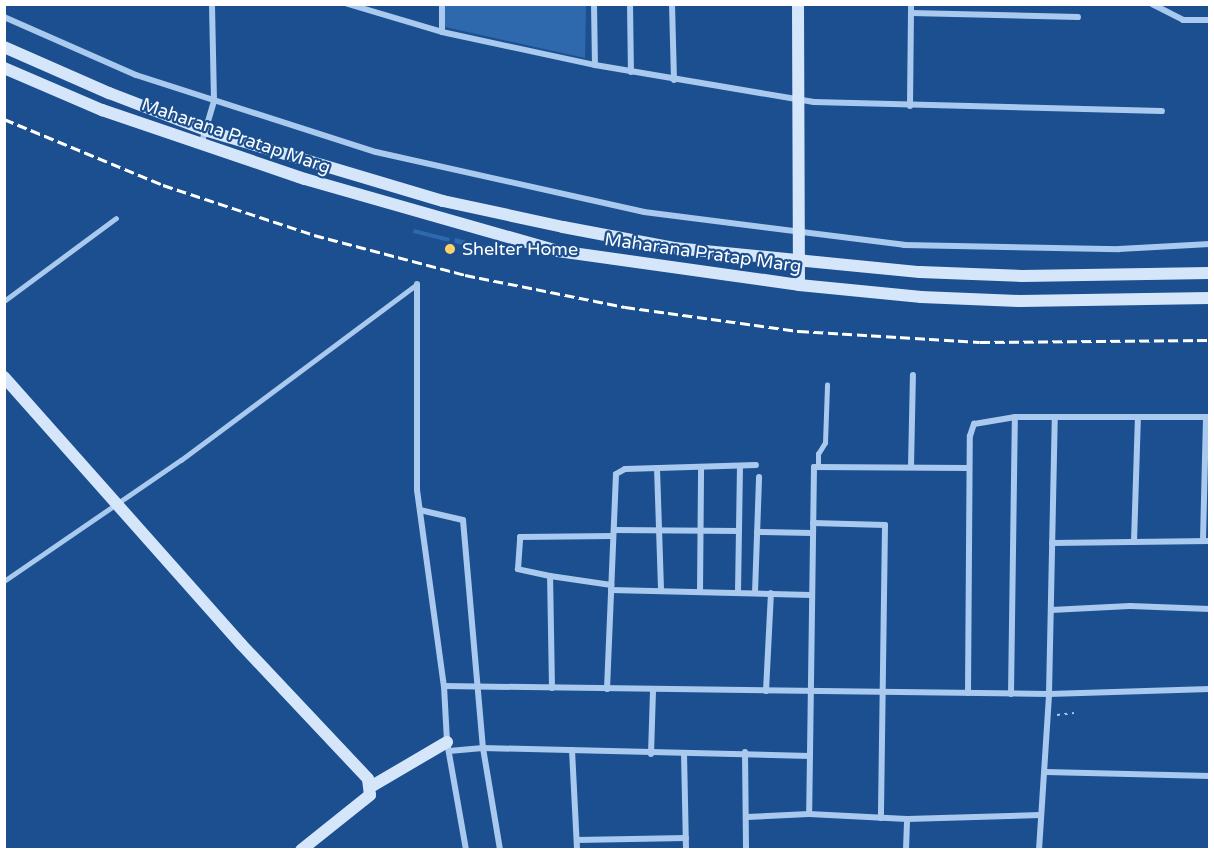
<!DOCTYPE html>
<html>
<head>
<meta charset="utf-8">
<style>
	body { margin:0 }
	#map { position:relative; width:1214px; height:854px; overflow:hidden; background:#1b4f8f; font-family:"Varela Round",sans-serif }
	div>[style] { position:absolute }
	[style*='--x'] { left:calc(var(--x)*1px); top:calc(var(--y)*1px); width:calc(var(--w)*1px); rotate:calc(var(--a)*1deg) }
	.green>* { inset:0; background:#2e69ad }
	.path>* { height:1.5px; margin-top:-0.75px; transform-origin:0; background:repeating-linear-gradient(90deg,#a9c9ee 0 3px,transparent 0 7.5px) }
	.lane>* { height:4.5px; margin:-2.25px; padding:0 2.25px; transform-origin:2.25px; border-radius:2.25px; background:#a9c9ee }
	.street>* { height:6px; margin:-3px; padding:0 3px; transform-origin:3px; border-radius:3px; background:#a9c9ee }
	.secondary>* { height:12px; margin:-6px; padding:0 6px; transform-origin:6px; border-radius:6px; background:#d6e6fa }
	.rail>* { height:3px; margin-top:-1.5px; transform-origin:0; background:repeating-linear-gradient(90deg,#fff 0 10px,transparent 0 14.5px) }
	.dots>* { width:16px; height:16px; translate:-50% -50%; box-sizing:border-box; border:3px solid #1b4f8f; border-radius:50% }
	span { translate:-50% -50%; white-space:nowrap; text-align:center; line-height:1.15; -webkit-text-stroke:4.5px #1b4f8f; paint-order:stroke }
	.street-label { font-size:18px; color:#fff }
	.poi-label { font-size:18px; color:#fff }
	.left { translate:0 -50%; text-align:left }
	.frame { position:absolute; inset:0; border:6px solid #fff; pointer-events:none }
</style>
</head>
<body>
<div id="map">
	<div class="green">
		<i style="clip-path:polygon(445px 5px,586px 5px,585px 58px,445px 27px)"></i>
		<i style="clip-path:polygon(414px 229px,450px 238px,449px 242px,413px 233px)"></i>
		<i style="clip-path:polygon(455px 238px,491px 247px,490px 252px,454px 243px)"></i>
	</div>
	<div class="path">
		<i style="--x:1057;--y:715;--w:17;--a:-7"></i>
	</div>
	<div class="lane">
		<i style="--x:4;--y:301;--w:139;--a:-36.5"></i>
		<i style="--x:818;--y:467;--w:13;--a:-90"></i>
		<i style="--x:818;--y:454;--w:13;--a:-58"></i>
		<i style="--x:825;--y:443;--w:58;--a:-88"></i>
		<i style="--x:4;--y:581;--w:214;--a:-34.4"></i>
		<i style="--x:181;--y:460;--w:294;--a:-36.7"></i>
	</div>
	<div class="street">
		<i style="--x:348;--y:4;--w:98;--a:16.6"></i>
		<i style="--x:442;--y:32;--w:157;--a:12.2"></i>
		<i style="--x:595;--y:65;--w:222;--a:9.6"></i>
		<i style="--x:814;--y:102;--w:348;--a:1.5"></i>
		<i style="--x:442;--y:4;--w:28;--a:90"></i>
		<i style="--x:594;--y:4;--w:61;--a:89.1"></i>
		<i style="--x:630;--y:4;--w:68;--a:89.2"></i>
		<i style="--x:672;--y:4;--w:76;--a:88.5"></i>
		<i style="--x:1152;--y:4;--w:35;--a:27"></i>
		<i style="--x:1183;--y:20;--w:27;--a:0"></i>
		<i style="--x:911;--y:13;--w:167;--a:1.4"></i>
		<i style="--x:4;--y:17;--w:144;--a:23.7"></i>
		<i style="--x:136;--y:75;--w:252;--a:17.8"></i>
		<i style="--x:376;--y:152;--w:275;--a:12.6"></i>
		<i style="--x:644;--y:212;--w:262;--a:7.2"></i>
		<i style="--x:904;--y:245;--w:215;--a:1.1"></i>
		<i style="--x:1119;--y:249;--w:91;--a:-3.1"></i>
		<i style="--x:910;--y:106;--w:102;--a:-89.4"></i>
		<i style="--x:201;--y:145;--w:46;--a:-73.5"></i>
		<i style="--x:214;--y:101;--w:97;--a:-91.2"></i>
		<i style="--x:417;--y:284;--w:206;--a:90"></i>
		<i style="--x:417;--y:490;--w:198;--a:82.2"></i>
		<i style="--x:444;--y:686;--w:56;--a:86.9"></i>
		<i style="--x:447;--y:742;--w:110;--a:80"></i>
		<i style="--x:911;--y:467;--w:92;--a:-88.8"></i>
		<i style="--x:657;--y:468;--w:123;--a:88.1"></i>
		<i style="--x:969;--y:468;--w:155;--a:-179.6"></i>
		<i style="--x:814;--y:467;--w:347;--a:90.8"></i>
		<i style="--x:809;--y:814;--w:98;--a:2.9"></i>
		<i style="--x:907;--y:819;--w:133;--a:-1.7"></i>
		<i style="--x:420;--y:510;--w:44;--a:13.1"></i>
		<i style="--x:463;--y:520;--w:229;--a:85"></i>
		<i style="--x:483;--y:748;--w:103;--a:80.5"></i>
		<i style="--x:813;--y:523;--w:72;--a:1.6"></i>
		<i style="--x:885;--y:525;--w:293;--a:90.8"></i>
		<i style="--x:614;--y:530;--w:125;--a:0.5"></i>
		<i style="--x:757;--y:532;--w:55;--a:1"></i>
		<i style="--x:1203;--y:540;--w:123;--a:-88.6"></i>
		<i style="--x:1134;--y:542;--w:125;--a:-88.2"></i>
		<i style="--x:1052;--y:543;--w:158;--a:-0.7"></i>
		<i style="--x:550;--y:576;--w:33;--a:-168"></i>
		<i style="--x:518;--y:569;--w:32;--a:-86"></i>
		<i style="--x:520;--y:537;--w:93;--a:-0.6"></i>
		<i style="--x:611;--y:590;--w:200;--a:1.4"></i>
		<i style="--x:700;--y:592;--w:125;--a:-89.5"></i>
		<i style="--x:738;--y:593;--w:127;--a:-89.1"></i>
		<i style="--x:755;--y:593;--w:116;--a:-88"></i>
		<i style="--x:1051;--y:610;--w:79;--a:-2.9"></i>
		<i style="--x:1130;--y:606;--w:80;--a:2.1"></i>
		<i style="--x:444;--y:686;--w:605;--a:0.76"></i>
		<i style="--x:1049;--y:694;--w:161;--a:-1.8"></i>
		<i style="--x:552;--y:688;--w:112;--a:-91"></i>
		<i style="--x:550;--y:576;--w:62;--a:8.4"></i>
		<i style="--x:607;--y:689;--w:215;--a:-87.6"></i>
		<i style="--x:616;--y:474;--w:10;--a:-29"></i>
		<i style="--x:625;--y:469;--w:131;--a:-1.7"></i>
		<i style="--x:766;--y:691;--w:98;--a:-87.1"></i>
		<i style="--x:968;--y:693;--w:257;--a:-89.6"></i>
		<i style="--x:970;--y:436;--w:13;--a:-72"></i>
		<i style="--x:974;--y:424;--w:42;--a:-9.7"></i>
		<i style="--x:1015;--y:417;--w:195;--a:0"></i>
		<i style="--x:1011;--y:694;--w:277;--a:-89.2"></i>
		<i style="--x:572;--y:750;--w:100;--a:87.1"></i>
		<i style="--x:449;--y:751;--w:34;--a:-5"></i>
		<i style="--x:483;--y:748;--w:327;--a:1.4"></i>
		<i style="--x:745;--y:752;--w:98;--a:89.4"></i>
		<i style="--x:684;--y:753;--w:97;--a:88.8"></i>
		<i style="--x:651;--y:754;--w:64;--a:-88.2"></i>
		<i style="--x:1046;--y:772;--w:164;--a:1.4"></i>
		<i style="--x:747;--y:817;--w:62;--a:-2.8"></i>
		<i style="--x:577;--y:840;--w:109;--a:-1.1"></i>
		<i style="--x:906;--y:850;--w:31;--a:-88"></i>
		<i style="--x:1039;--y:850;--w:156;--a:-86.3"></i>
		<i style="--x:1049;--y:694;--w:277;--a:-88.8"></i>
	</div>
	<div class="secondary">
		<i style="--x:798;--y:4;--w:281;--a:89.8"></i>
		<i style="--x:4;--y:47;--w:115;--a:23.7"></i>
		<i style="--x:109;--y:93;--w:106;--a:21"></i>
		<i style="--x:208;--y:131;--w:245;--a:16.6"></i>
		<i style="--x:443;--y:201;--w:123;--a:12.2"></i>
		<i style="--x:563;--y:227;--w:113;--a:10.7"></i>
		<i style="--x:674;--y:248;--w:247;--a:5.6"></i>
		<i style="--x:920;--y:272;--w:102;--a:2.2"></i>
		<i style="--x:1022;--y:276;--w:188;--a:-0.9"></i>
		<i style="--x:4;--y:68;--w:107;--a:23.2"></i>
		<i style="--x:102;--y:110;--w:214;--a:18.8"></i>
		<i style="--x:305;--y:179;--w:263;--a:15.9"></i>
		<i style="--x:558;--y:251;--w:243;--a:8"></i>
		<i style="--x:799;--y:285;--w:123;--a:5.6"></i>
		<i style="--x:921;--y:297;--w:99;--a:2.3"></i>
		<i style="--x:1020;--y:301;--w:190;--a:-0.9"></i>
		<i style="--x:4;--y:377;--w:357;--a:48.4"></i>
		<i style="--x:241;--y:644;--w:185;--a:46.7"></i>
		<i style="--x:368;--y:779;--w:16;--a:83"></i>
		<i style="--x:370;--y:795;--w:88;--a:141.4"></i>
		<i style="--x:372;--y:786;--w:87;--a:-30.4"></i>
	</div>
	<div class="rail">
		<i style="--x:4;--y:119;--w:172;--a:22.5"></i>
		<i style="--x:163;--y:185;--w:159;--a:18.3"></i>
		<i style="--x:314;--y:235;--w:156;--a:14.8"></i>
		<i style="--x:465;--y:275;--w:163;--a:11.3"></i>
		<i style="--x:625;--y:307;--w:176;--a:7.9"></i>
		<i style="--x:799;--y:331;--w:181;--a:3.5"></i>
		<i style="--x:980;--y:342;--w:230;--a:-0.5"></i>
	</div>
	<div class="dots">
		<i style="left:450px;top:249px;background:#ffd166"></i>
	</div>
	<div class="street-label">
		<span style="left:236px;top:136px;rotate:19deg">Maharana Pratap Marg</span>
		<span style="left:703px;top:253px;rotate:8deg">Maharana Pratap Marg</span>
	</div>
	<div class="poi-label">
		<span class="left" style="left:462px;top:249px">Shelter Home</span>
	</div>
	<div class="frame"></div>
</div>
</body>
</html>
